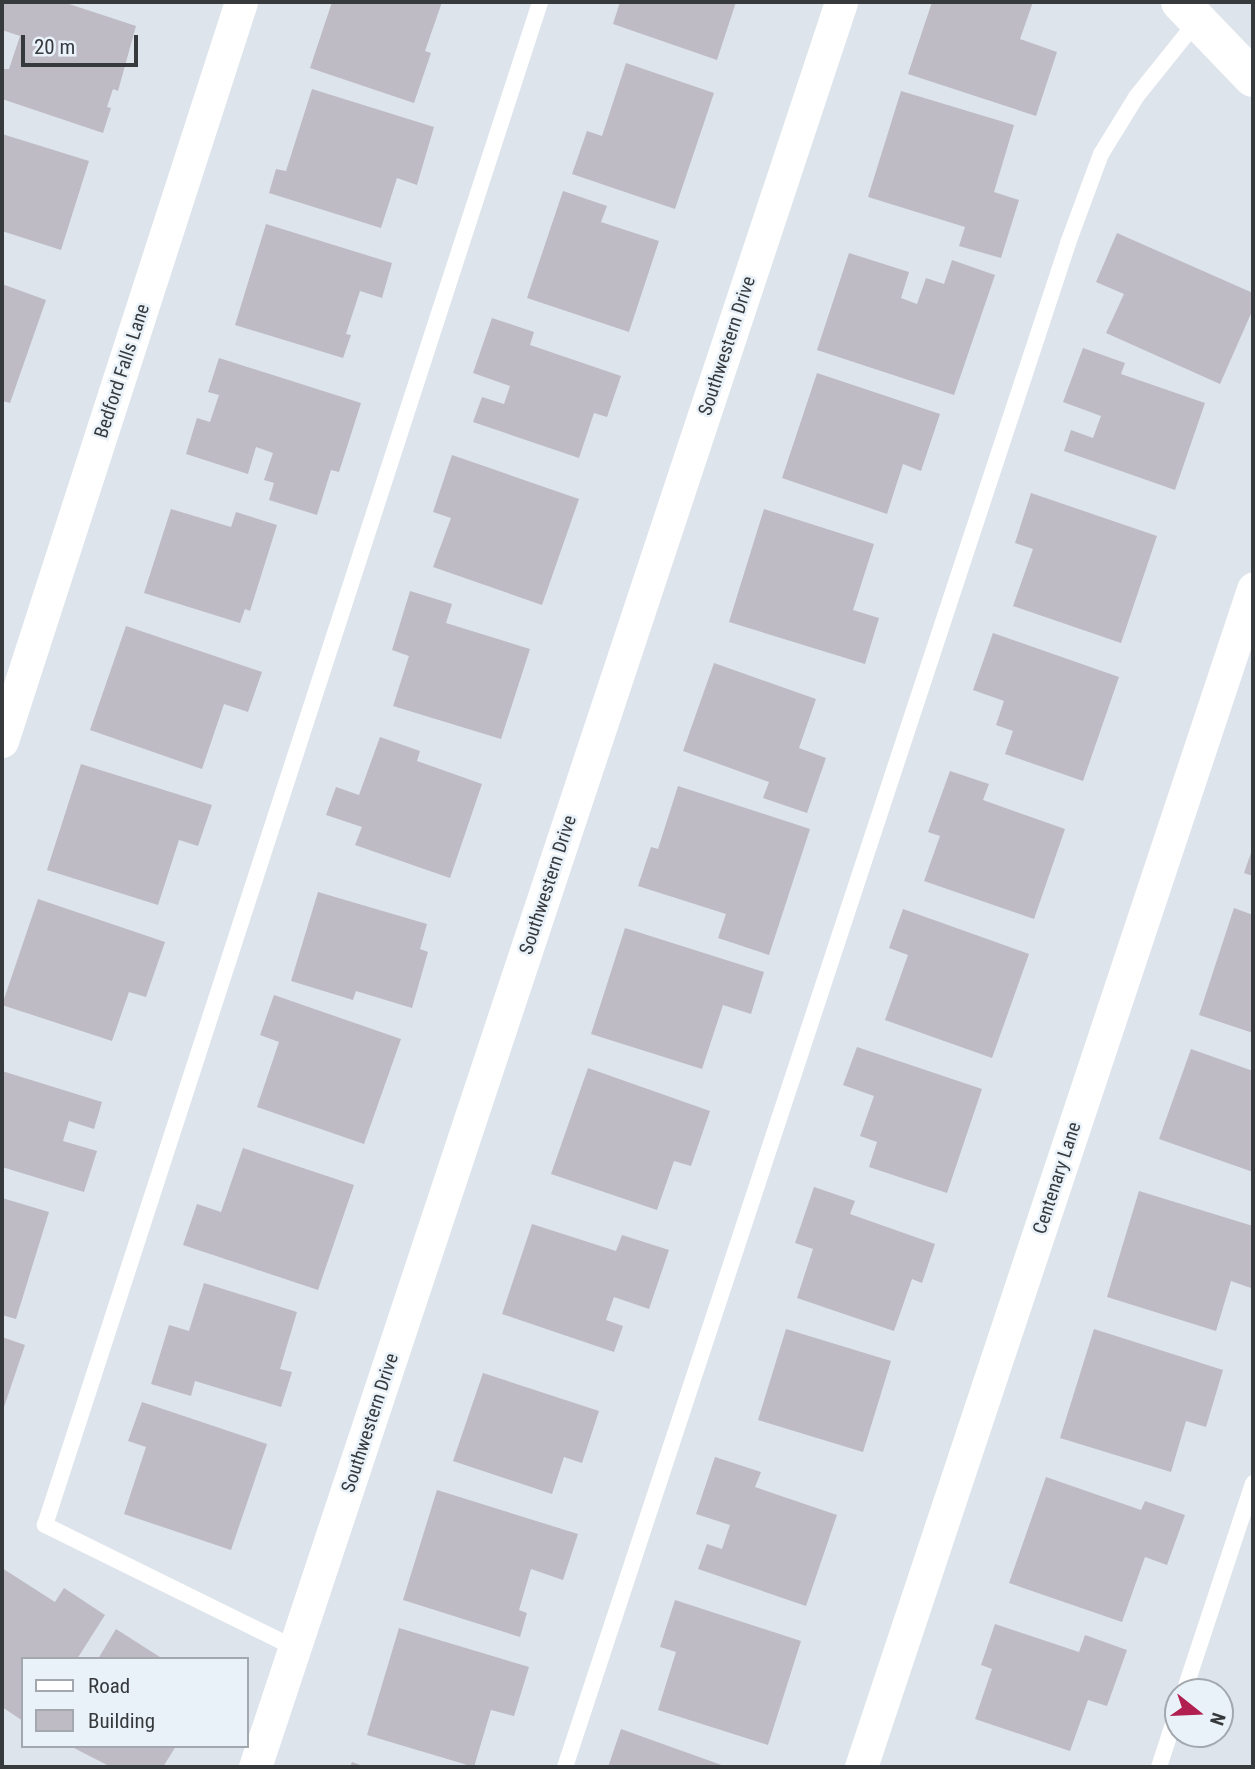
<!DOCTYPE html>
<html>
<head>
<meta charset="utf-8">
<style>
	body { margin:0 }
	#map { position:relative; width:1255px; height:1769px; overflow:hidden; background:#dde4ec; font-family:"Roboto Condensed",sans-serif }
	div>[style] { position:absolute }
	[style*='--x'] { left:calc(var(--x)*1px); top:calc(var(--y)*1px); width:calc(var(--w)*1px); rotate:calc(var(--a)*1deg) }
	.building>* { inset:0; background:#bebbc4 }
	.service>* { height:16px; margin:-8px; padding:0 8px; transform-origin:8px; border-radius:8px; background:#fff }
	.minor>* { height:33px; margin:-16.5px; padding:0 16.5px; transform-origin:16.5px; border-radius:16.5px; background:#fff }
	.tertiary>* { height:38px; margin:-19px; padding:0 19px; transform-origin:19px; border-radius:19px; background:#fff }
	span { translate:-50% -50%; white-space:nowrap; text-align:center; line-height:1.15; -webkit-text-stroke:5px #eaf2f9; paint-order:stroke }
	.street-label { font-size:19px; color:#373a3d }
	.frame { position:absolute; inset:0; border:4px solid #373a3d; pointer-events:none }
	.legend { position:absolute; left:21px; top:1657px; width:228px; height:91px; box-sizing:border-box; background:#eaf2f9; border:2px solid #a2a8ae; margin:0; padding:9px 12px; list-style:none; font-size:21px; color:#373a3d }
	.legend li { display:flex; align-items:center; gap:14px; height:35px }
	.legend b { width:35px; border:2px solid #a2a8ae }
	.north { position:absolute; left:1164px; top:1678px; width:70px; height:70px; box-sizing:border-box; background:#eaf2f9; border:2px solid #a2a8ae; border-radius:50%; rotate:108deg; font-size:19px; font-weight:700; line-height:28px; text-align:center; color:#373a3d }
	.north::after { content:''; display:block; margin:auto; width:24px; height:32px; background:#b01f4f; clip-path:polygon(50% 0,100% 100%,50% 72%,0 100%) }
	.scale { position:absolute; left:21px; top:35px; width:117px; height:32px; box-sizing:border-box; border:4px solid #373a3d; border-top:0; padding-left:9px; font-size:21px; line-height:24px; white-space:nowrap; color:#373a3d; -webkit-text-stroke:5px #eaf2f9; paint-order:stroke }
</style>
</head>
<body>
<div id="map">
	<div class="building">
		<i style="clip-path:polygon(2px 2px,63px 2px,136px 26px,118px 91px,113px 89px,107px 107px,111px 108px,103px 133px,2px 99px,2px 69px,9px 69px,20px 36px,2px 30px)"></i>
		<i style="clip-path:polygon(332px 2px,442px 2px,425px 51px,431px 53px,414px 103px,310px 68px)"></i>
		<i style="clip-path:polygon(620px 2px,736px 2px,717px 60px,613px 24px)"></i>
		<i style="clip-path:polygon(932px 2px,1033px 2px,1020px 39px,1057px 52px,1036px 116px,908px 74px)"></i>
		<i style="clip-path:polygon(626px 63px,714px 93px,675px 209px,572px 174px,587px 131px,602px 136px)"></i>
		<i style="clip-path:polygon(312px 89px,434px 127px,417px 185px,397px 178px,381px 228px,269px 193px,276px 169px,286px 171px)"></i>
		<i style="clip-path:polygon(901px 91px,1014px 125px,994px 192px,1019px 200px,1001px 258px,959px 246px,965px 227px,868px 197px)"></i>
		<i style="clip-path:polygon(2px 134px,89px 161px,61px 250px,2px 231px)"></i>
		<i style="clip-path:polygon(563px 191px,607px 206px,601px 222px,659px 241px,629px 332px,527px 298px)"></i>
		<i style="clip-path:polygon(266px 224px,392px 263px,382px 298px,360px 291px,346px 334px,351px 335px,343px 358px,235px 325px)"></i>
		<i style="clip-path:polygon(1117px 233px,1253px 293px,1253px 309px,1220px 384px,1106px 333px,1124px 294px,1096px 282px)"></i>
		<i style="clip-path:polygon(849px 253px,909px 272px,901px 298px,917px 304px,926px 278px,944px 284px,952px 260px,995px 275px,954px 395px,817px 350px)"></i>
		<i style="clip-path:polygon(2px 284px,46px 300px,10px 403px,2px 401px)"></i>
		<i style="clip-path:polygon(492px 318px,534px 332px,530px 345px,621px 376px,607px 417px,594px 413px,579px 458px,473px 422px,482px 397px,504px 404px,510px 386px,473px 373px)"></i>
		<i style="clip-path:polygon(1083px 348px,1125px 363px,1121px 374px,1205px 403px,1175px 490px,1064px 451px,1071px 430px,1093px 438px,1101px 416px,1063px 402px)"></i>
		<i style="clip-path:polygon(219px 358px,361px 403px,339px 472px,331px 470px,317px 515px,269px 500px,274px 483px,264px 480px,273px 453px,256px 447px,248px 474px,186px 454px,197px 418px,210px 422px,219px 395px,208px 392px)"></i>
		<i style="clip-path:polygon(817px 373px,940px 414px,921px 471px,903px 464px,887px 514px,782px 478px)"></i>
		<i style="clip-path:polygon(452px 455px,579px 499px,542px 605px,433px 567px,451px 518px,433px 512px)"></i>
		<i style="clip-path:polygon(1031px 493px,1157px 536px,1121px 643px,1013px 606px,1033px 549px,1015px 543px)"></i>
		<i style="clip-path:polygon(171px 509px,231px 527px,236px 512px,277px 525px,250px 611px,245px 609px,240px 623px,144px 593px)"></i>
		<i style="clip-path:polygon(764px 509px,874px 544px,853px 610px,879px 618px,865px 664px,729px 622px)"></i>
		<i style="clip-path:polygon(410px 591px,452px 604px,446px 623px,530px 649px,501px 739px,393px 706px,409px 656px,392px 650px)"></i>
		<i style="clip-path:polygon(126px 626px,262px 672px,248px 712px,224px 704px,202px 769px,90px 730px)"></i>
		<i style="clip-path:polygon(993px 633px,1119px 677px,1083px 781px,1005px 754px,1013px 731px,996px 725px,1004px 701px,973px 690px)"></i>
		<i style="clip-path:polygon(714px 663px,816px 699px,799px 748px,826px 758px,807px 813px,763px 798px,769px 782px,683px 751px)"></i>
		<i style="clip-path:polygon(380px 737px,420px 751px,417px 761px,482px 784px,450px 878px,355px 845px,362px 827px,326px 815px,336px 787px,359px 795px)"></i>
		<i style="clip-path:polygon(81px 764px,212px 805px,198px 846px,179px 840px,158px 905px,47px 870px)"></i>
		<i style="clip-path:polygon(950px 771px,989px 784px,983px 800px,1065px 829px,1034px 919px,924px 881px,940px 836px,928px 832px)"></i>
		<i style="clip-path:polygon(678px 786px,810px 829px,769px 955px,718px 938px,726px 914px,638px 886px,651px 847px,658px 849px)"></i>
		<i style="clip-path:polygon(1253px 847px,1253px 876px,1244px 873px)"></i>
		<i style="clip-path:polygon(318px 892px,427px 924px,420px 949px,428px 952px,412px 1008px,356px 991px,353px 1000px,291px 981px)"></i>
		<i style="clip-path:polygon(38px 899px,165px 942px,146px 997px,129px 992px,112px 1041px,2px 1005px)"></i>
		<i style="clip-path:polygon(1234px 908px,1253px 915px,1253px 1033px,1199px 1015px)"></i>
		<i style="clip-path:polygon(903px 909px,1029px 954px,992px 1058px,885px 1020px,908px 955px,889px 948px)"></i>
		<i style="clip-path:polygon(625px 928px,764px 972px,751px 1014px,723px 1005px,702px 1069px,591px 1034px)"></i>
		<i style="clip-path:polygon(274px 995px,401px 1039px,364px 1144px,257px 1107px,279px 1042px,260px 1035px)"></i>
		<i style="clip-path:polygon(857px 1047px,982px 1089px,947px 1193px,869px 1167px,877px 1142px,860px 1136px,874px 1096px,843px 1085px)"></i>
		<i style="clip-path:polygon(1191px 1049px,1253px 1071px,1253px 1172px,1159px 1139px)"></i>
		<i style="clip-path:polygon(588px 1068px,710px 1111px,691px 1166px,674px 1161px,657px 1210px,551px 1174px)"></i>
		<i style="clip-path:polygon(2px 1071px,102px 1102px,94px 1129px,69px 1121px,63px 1141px,97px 1151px,84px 1192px,2px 1167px)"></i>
		<i style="clip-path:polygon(243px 1148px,354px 1185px,318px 1290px,183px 1245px,197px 1204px,221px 1212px)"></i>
		<i style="clip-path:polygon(814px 1187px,855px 1201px,850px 1214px,935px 1244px,922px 1283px,912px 1279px,894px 1331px,797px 1298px,813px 1249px,795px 1243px)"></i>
		<i style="clip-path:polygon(1139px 1191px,1253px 1226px,1251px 1288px,1231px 1281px,1216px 1331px,1107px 1297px)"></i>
		<i style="clip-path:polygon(2px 1198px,49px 1212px,16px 1319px,2px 1315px)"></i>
		<i style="clip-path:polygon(532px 1224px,616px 1251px,622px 1235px,669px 1250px,649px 1309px,614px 1297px,606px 1320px,623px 1326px,614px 1352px,502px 1314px)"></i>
		<i style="clip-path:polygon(204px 1283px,297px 1312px,280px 1369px,292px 1372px,281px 1407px,195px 1381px,191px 1396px,151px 1384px,169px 1325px,189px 1331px)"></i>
		<i style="clip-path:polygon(786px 1329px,891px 1361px,863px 1452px,758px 1420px)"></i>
		<i style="clip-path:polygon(1094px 1329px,1223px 1370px,1206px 1427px,1186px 1421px,1171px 1472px,1060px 1438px)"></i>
		<i style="clip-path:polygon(2px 1337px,25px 1345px,4px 1407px,2px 1406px)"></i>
		<i style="clip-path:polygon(483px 1373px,599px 1411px,582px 1463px,564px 1457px,552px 1494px,453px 1461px)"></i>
		<i style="clip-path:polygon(142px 1402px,267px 1444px,231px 1550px,124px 1514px,146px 1447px,128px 1441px)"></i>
		<i style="clip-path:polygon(715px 1457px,761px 1472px,755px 1487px,837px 1515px,806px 1606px,698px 1569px,707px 1544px,722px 1549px,730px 1525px,696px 1514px)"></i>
		<i style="clip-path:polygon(1046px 1477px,1141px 1510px,1145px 1501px,1185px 1515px,1167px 1565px,1145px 1557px,1122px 1622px,1009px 1583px)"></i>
		<i style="clip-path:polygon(437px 1490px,578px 1534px,563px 1580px,531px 1569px,519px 1610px,527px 1613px,520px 1637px,403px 1600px)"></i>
		<i style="clip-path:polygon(2px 1568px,55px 1602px,64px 1588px,105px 1615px,77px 1659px,23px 1659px,23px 1721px,2px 1707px)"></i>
		<i style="clip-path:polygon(675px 1600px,801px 1641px,768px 1745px,658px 1710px,676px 1652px,660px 1647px)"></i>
		<i style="clip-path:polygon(995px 1624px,1079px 1652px,1085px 1635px,1127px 1650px,1107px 1706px,1088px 1700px,1070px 1751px,975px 1719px,992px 1669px,981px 1665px)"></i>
		<i style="clip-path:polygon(399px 1628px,529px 1667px,514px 1716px,491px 1710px,474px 1767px,367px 1735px)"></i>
		<i style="clip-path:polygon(116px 1629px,163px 1659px,98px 1659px)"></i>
		<i style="clip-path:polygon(621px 1729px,727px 1767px,608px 1767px)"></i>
		<i style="clip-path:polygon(70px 1746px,176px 1746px,163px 1767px,111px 1767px)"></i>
		<i style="clip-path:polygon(352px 1762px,366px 1767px,350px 1767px)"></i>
	</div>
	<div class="service">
		<i style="--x:295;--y:1648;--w:279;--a:-153.8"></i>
		<i style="--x:45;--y:1525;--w:1601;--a:-71.99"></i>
		<i style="--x:1184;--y:1692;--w:220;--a:-71.7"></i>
		<i style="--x:565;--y:1767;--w:1605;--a:-71.73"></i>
		<i style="--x:1068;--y:243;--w:95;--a:-69.7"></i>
		<i style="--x:1101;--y:154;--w:67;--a:-58.4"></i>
		<i style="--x:1136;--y:97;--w:99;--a:-51.2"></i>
		<i style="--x:1159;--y:1767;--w:61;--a:-71.9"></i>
	</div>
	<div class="minor">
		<i style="--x:2;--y:741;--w:777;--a:-72.08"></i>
		<i style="--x:255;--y:1767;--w:1860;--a:-71.63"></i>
		<i style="--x:861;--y:1767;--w:1242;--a:-71.59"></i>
	</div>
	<div class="tertiary">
		<i style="--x:1180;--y:2;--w:105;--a:46.2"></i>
	</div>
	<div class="street-label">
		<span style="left:727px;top:346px;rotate:-72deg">Southwestern Drive</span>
		<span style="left:122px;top:371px;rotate:-72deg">Bedford Falls Lane</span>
		<span style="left:548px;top:885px;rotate:-72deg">Southwestern Drive</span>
		<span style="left:1057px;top:1178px;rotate:-72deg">Centenary Lane</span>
		<span style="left:370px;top:1423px;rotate:-72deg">Southwestern Drive</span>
	</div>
	<div class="frame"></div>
	<ul class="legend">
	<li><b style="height:9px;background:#fff"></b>Road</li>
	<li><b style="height:19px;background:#bebbc4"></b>Building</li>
	</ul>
	<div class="north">N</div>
	<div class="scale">20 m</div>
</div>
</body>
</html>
